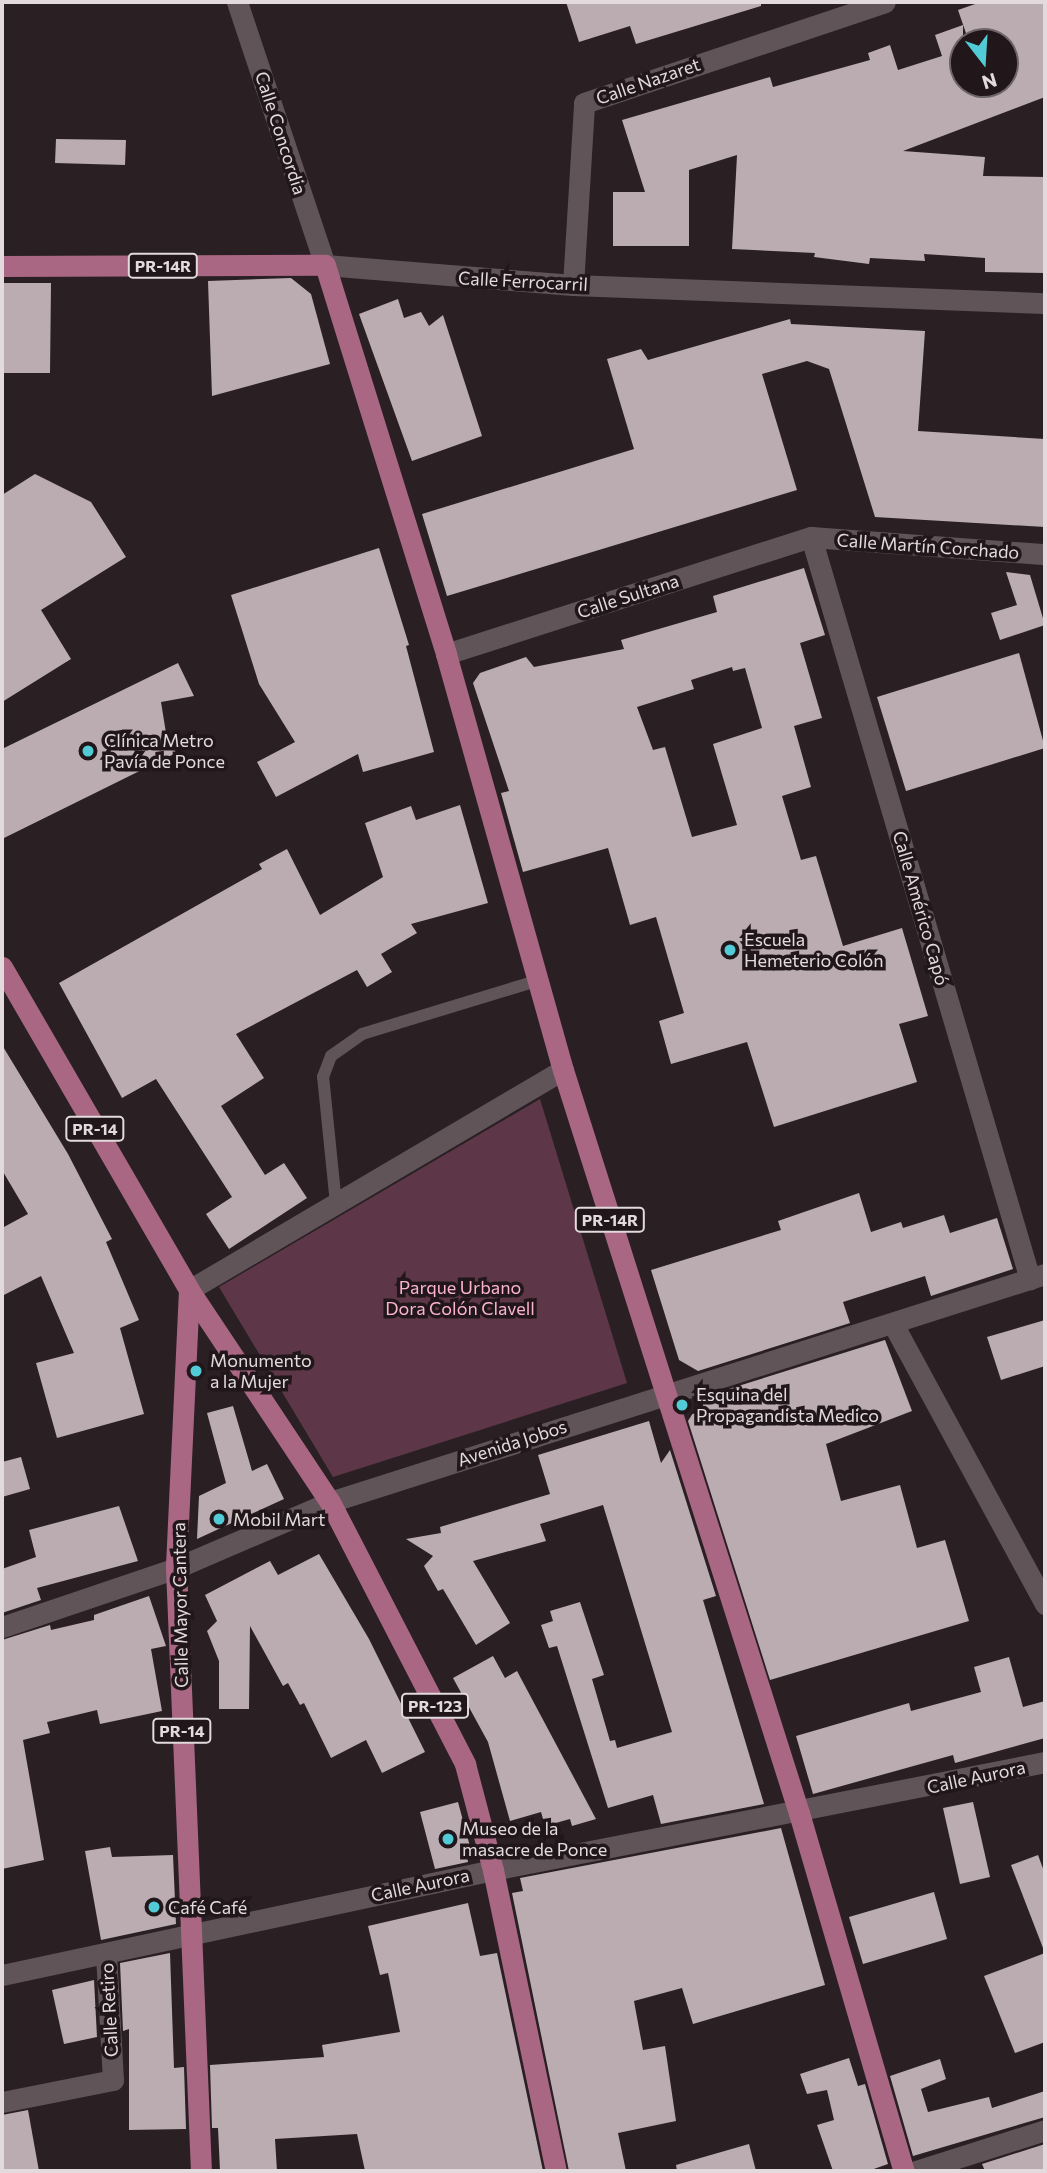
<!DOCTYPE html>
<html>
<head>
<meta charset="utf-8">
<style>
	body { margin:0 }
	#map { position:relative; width:1047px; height:2173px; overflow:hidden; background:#2a2024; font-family:Commissioner,sans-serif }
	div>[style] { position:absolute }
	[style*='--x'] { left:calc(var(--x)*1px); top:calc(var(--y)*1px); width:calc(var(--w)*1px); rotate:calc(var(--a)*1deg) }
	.green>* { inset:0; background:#5d3747 }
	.building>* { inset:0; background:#baacb1 }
	.lane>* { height:12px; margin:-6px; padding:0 6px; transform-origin:6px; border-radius:6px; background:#605458 }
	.street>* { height:21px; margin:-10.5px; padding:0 10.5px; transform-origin:10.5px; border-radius:10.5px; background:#605458 }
	.secondary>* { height:21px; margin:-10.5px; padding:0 10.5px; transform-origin:10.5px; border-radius:10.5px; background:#605458 }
	.primary>* { height:21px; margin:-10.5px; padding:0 10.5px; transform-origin:10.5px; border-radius:10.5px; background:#a96783 }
	.dots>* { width:19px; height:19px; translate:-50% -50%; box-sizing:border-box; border:4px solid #21171a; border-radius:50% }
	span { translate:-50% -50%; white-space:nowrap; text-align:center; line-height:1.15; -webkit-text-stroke:7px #21171a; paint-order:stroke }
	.shield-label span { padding:2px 5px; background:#21171a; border:2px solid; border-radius:5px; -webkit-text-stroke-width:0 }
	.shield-label { font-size:16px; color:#e2dadd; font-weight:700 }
	.street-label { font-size:18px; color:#e2dadd }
	.poi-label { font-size:18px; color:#e2dadd }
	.left { translate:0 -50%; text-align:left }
	.park-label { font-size:18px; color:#fcb3d0 }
	.frame { position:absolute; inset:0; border:4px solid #e2dadd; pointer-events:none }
	.north { position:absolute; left:949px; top:28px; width:70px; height:70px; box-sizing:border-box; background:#21171a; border:2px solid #6e6568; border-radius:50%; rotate:163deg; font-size:19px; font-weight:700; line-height:28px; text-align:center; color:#e2dadd }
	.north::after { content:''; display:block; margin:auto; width:24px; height:32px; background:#52cbd7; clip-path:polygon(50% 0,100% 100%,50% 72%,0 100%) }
</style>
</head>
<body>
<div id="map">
	<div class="green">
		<i style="clip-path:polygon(540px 1099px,627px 1383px,333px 1477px,219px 1287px)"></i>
	</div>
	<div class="building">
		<i style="clip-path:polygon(566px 2px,761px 2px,761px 6px,636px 44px,630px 26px,579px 42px)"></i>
		<i style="clip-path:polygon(981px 2px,1045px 2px,1045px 97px,903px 151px,985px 157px,983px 176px,1045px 177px,1045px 273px,985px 272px,985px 258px,924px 254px,925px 261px,870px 258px,869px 264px,814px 257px,815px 253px,732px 249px,737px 155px,689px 170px,689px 246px,613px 246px,613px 192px,645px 192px,622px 120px,770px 77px,773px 87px,870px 60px,868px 53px,890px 45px,898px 70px,942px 56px,935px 35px,963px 25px,963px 84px,1005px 84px,1005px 42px,969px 42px,958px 10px)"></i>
		<i style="clip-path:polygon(56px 139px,126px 140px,125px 165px,55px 163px)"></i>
		<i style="clip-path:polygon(291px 278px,311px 294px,330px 364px,212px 396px,208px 281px)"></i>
		<i style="clip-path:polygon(2px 283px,51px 283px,50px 373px,2px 373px)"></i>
		<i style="clip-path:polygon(398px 299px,404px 318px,421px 312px,429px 326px,443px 315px,482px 436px,412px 461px,359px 314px)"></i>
		<i style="clip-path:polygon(790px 319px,791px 324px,925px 331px,918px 431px,1045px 439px,1045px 527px,875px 517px,829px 369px,807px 361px,762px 374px,797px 490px,447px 596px,422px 514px,634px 449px,607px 359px,641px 349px,648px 360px)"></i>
		<i style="clip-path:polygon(35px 474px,91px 502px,126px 557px,41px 610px,71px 659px,2px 702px,2px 495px)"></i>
		<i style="clip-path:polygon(379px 548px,409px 645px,406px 646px,434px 752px,363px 772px,358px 754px,276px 797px,257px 762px,295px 742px,259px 684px,231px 595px)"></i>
		<i style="clip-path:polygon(evenodd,804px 568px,825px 635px,800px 643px,822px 718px,794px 726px,811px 787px,782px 796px,801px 860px,816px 856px,843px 946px,902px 928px,928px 1016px,899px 1024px,917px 1082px,774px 1127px,747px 1042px,671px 1064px,659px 1021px,684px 1013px,656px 917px,630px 925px,608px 848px,523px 872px,501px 793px,509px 791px,473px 683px,480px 673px,526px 657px,534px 667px,624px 649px,621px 640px,717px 612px,713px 596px,804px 568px,732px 667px,733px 671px,745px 668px,762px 728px,713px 744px,737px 825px,692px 837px,665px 747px,653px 750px,637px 707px,694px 689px,691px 680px,732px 667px)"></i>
		<i style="clip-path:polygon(1006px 572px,1030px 575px,1045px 625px,1000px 640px,991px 613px,1017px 605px)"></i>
		<i style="clip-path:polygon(1019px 653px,1045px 748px,906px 791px,877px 697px)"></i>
		<i style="clip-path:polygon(178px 663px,194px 696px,161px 702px,166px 733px,176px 753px,2px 839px,2px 749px)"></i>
		<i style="clip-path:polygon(460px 805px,488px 903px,411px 924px,417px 933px,381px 954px,392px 972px,367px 987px,357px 970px,236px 1034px,264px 1078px,221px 1106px,265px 1175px,284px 1163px,307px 1198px,229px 1249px,206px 1214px,232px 1197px,156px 1079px,122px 1098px,59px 983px,262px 869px,259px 864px,287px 849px,320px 915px,383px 877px,365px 823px,411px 806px,416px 820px)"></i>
		<i style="clip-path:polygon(2px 1045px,68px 1154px,112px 1239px,106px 1242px,139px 1320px,120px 1328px,144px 1414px,57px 1438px,36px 1363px,74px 1353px,41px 1276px,2px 1296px,2px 1228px,28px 1214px,2px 1170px)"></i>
		<i style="clip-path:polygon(859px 1193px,871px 1232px,901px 1222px,903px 1228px,944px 1215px,950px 1233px,997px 1218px,1013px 1269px,931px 1296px,925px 1276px,843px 1302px,850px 1323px,698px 1371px,679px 1360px,651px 1270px,781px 1230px,778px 1221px)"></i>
		<i style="clip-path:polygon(1045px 1320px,1045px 1366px,1001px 1380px,987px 1337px)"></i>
		<i style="clip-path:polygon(885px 1340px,912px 1411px,826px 1444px,841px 1501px,900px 1485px,917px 1548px,945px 1540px,969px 1621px,770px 1680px,688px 1421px,703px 1397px)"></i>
		<i style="clip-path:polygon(233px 1406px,252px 1471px,267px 1464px,284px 1499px,197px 1539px,199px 1496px,226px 1483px,207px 1413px)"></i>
		<i style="clip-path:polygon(649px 1421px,661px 1463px,670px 1450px,716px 1596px,703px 1600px,764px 1804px,661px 1824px,653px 1795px,608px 1808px,557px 1646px,549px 1648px,541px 1625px,553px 1621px,550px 1611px,580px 1602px,604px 1675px,592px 1679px,610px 1741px,615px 1740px,617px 1748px,672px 1732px,603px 1505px,540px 1524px,546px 1541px,473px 1561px,510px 1623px,476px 1645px,443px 1589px,438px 1591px,424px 1566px,433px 1556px,406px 1539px,441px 1533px,440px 1527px,550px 1494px,538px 1455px)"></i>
		<i style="clip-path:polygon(21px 1457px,30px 1489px,2px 1497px,2px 1462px)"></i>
		<i style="clip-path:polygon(119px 1506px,138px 1561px,37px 1588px,41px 1600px,2px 1613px,2px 1569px,36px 1557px,29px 1530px)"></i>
		<i style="clip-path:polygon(319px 1554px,369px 1639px,425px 1752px,382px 1773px,366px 1740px,331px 1758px,304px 1703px,300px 1705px,288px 1683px,283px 1686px,250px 1626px,249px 1709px,219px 1709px,219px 1661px,207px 1631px,217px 1621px,205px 1595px,270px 1561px,278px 1575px)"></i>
		<i style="clip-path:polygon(149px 1596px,166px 1646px,151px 1649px,162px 1711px,100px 1724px,97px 1710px,47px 1722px,50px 1733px,23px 1740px,44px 1860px,2px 1869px,2px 1640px,50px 1625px,51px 1630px,94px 1620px,94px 1615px)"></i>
		<i style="clip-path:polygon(493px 1656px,505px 1678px,517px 1671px,596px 1819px,572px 1826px,570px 1819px,545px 1826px,541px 1812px,510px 1821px,488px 1742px,453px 1678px)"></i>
		<i style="clip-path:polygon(1009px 1657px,1023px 1707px,1045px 1701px,1045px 1738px,955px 1763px,953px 1755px,813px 1794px,796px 1736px,909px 1703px,911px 1711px,981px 1692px,974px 1667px)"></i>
		<i style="clip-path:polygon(458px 1802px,472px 1854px,467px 1856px,468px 1862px,435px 1869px,420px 1812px)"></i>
		<i style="clip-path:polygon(973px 1802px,990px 1877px,960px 1884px,943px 1808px)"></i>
		<i style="clip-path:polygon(781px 1828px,825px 1985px,693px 2024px,682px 1988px,634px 2001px,643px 2050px,665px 2046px,676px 2121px,618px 2133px,626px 2171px,569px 2171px,512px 1893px,523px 1891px,520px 1878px)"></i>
		<i style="clip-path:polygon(110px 1847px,112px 1857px,173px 1855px,176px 1924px,101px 1940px,85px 1851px)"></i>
		<i style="clip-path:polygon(1038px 1855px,1045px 1874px,1043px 1948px,1011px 1865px)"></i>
		<i style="clip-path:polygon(934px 1892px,947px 1939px,863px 1964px,849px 1917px)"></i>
		<i style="clip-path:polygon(468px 1903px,480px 1956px,497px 1953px,543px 2171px,365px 2171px,357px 2134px,275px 2139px,277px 2171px,220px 2171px,218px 2128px,212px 2128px,210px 2065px,324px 2057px,322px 2045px,400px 2032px,388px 1973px,380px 1975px,368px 1926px)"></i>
		<i style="clip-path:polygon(170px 1953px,174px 2068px,184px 2067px,186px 2129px,129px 2130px,129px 2029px,123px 2031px,120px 1963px)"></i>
		<i style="clip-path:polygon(1045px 1953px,1045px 2042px,1015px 2053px,984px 1976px)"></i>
		<i style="clip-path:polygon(94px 1980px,97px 2037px,64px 2044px,52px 1990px)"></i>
		<i style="clip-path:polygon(849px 2058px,858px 2086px,865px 2084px,888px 2164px,868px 2171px,833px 2171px,817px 2125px,834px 2120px,827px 2090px,807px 2094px,800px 2074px)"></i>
		<i style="clip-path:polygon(940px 2059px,946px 2079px,921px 2089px,928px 2112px,989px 2097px,992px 2108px,1045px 2091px,1045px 2117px,913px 2156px,890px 2076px)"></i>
		<i style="clip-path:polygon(28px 2110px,39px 2171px,2px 2171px,2px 2115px)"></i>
		<i style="clip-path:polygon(749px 2144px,756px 2171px,677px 2171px,676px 2165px)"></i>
		<i style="clip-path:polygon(1045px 2144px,1045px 2171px,985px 2171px,982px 2164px)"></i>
	</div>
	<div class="lane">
		<i style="--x:336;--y:1204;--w:128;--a:-95.8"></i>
		<i style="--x:323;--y:1077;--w:22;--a:-69"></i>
		<i style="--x:331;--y:1056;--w:38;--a:-35"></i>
		<i style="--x:362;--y:1034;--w:182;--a:-16.9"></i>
	</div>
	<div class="street">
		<i style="--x:237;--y:2;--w:277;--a:71.5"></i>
		<i style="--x:573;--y:285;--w:182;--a:-86.5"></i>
		<i style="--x:584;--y:103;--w:317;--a:-18.5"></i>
		<i style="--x:811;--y:537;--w:774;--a:73.56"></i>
		<i style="--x:446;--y:654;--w:383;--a:-17.8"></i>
		<i style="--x:811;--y:537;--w:235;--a:4.2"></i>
		<i style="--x:189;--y:1290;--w:434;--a:-30.5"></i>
		<i style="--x:893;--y:1324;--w:319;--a:61.5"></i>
		<i style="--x:2;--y:1627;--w:184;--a:-18.7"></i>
		<i style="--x:176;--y:1568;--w:168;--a:-23.2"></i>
		<i style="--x:330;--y:1502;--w:750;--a:-17.69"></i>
		<i style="--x:2;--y:1975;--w:502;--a:-12.07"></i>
		<i style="--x:493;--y:1870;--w:562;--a:-11.07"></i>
		<i style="--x:2;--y:2102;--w:113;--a:-11.2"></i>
		<i style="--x:113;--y:2080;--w:127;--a:-93.2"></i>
		<i style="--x:916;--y:2171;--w:135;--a:-17.6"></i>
	</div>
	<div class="secondary">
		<i style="--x:325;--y:265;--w:249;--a:4.6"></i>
		<i style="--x:573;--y:285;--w:472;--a:2.2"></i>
	</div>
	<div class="primary">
		<i style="--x:2;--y:266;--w:323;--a:-0.2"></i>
		<i style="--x:325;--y:265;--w:407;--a:72.7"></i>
		<i style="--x:446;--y:654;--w:432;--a:74.3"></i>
		<i style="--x:563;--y:1070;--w:780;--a:72.38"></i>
		<i style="--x:799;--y:1813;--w:373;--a:73.7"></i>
		<i style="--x:2;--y:967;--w:373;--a:59.9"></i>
		<i style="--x:189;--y:1290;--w:255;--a:56.4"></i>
		<i style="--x:330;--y:1502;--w:295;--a:62.7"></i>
		<i style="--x:465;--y:1764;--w:110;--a:75.2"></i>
		<i style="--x:493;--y:1870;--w:308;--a:78.2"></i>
		<i style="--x:189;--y:1290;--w:278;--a:92.7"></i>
		<i style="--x:176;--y:1568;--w:604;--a:87.63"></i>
	</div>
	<div class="dots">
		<i style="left:88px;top:751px;background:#52cbd7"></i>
		<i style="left:730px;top:950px;background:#52cbd7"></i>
		<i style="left:196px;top:1371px;background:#52cbd7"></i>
		<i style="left:682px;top:1405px;background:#52cbd7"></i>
		<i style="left:219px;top:1519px;background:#52cbd7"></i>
		<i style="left:448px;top:1839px;background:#52cbd7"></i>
		<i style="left:154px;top:1907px;background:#52cbd7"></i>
	</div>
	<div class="shield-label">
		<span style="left:163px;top:266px">PR-14R</span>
		<span style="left:95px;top:1129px">PR-14</span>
		<span style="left:610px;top:1220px">PR-14R</span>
		<span style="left:435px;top:1706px">PR-123</span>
		<span style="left:182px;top:1731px">PR-14</span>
	</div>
	<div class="street-label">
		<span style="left:648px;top:81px;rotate:-19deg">Calle Nazaret</span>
		<span style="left:281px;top:133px;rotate:72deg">Calle Concordia</span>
		<span style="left:523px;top:281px;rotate:3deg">Calle Ferrocarril</span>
		<span style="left:928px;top:546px;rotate:4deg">Calle Martín Corchado</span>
		<span style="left:628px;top:596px;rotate:-18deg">Calle Sultana</span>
		<span style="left:921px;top:908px;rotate:74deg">Calle Américo Capó</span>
		<span style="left:512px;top:1443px;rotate:-18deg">Avenida Jobos</span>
		<span style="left:180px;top:1605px;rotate:-91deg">Calle Mayor Cantera</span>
		<span style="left:976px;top:1777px;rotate:-12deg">Calle Aurora</span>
		<span style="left:420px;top:1885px;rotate:-12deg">Calle Aurora</span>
		<span style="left:109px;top:2010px;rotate:-93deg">Calle Retiro</span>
	</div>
	<div class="poi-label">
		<span class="left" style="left:104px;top:751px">Clínica Metro<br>Pavía de Ponce</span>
		<span class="left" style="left:744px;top:950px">Escuela<br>Hemeterio Colón</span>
		<span class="left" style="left:210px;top:1371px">Monumento<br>a la Mujer</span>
		<span class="left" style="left:696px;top:1405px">Esquina del<br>Propagandista Medico</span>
		<span class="left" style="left:233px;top:1519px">Mobil Mart</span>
		<span class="left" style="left:462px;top:1839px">Museo de la<br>masacre de Ponce</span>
		<span class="left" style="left:168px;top:1907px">Café Café</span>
	</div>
	<div class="park-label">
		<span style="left:460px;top:1298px">Parque Urbano<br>Dora Colón Clavell</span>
	</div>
	<div class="frame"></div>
	<div class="north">N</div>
</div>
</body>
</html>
